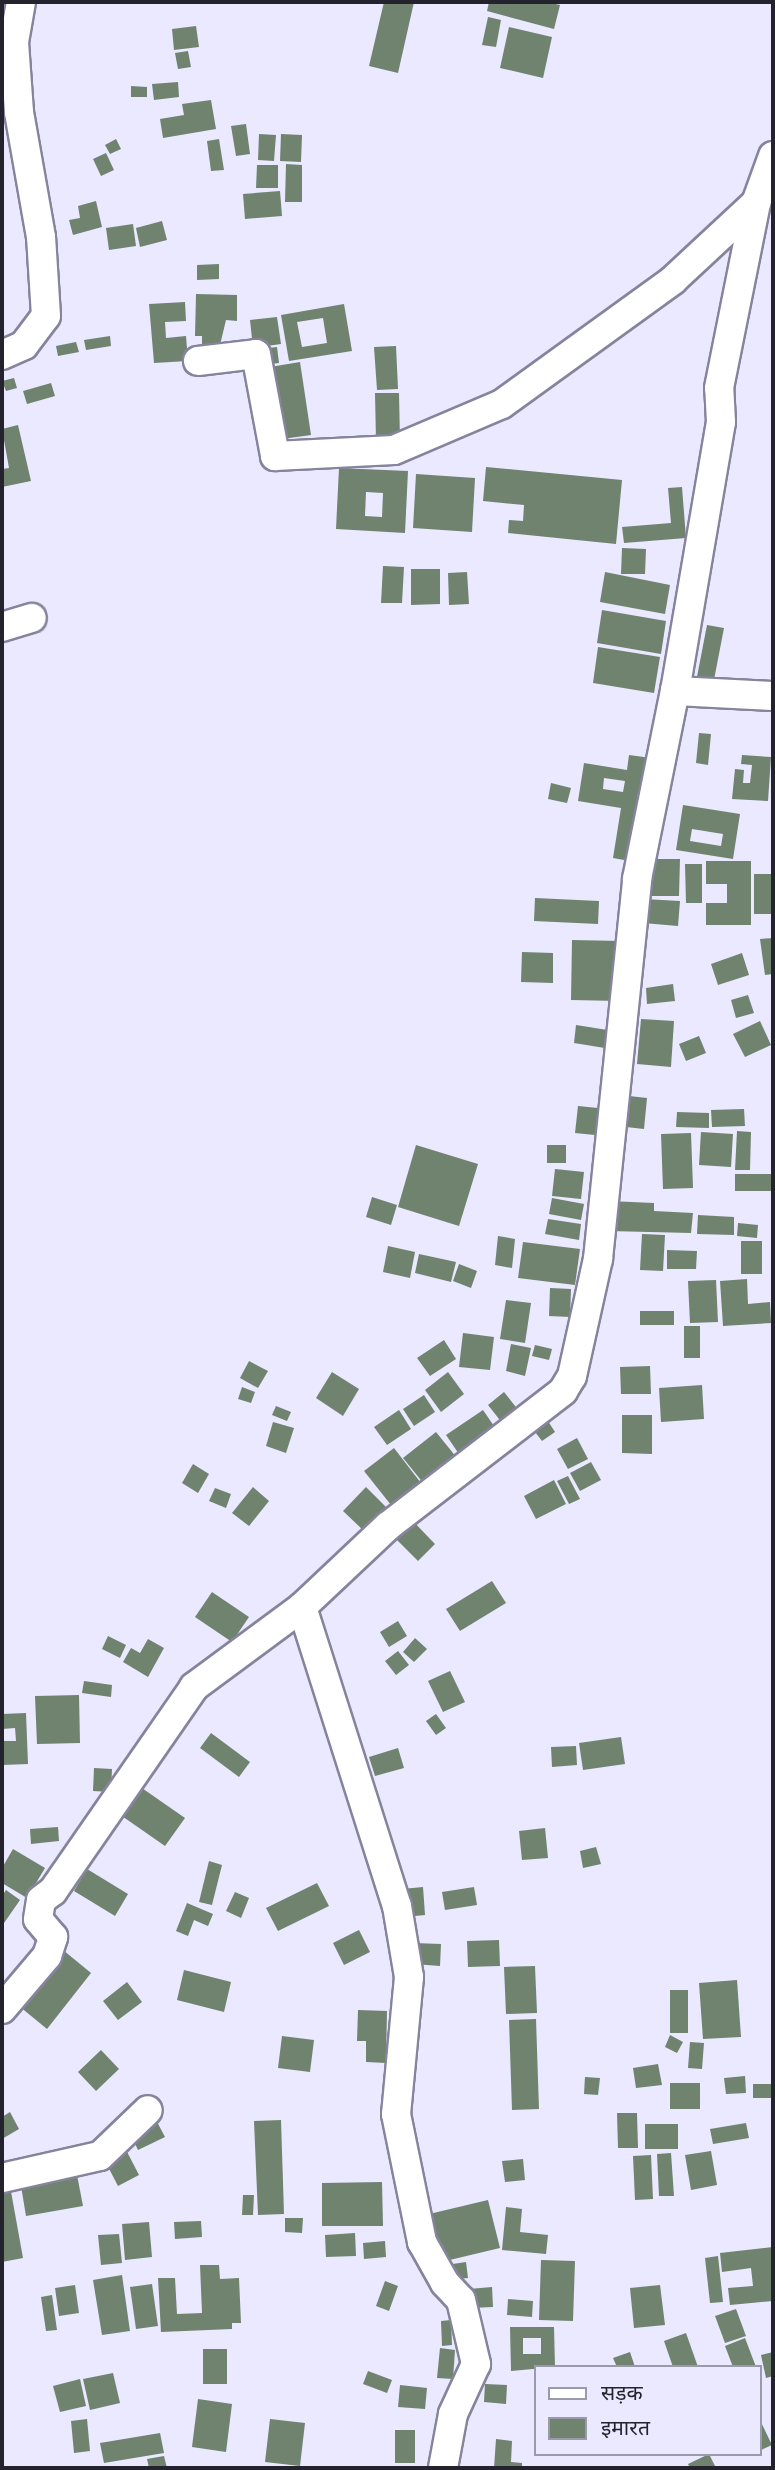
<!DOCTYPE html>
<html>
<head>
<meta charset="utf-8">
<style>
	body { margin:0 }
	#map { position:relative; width:775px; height:2470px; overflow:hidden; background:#eae9ff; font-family:"PT Serif","Noto Sans Devanagari",serif }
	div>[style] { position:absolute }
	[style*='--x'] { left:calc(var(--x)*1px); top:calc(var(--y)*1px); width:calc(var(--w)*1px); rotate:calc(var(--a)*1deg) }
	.building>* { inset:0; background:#6f836f }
	.roads { filter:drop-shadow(2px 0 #86849d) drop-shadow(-2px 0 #86849d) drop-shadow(0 2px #86849d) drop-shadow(0 -2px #86849d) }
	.minor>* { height:28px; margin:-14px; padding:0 14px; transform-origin:14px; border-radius:14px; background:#fff }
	span { translate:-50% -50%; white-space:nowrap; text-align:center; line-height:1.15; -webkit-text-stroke:7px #eae9ff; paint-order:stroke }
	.frame { position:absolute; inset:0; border:4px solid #24232d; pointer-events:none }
	.legend { position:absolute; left:534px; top:2365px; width:228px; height:91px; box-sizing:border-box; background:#eae9ff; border:2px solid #9b9aab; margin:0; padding:9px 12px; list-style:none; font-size:21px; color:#24232d }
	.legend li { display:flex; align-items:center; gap:14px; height:35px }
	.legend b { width:35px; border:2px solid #9b9aab }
</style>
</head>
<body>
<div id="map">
	<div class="building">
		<i style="clip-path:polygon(384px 2px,414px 2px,398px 73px,369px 66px)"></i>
		<i style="clip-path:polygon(489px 2px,547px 2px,560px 5px,554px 29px,487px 11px)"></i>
		<i style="clip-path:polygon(488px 17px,501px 20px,496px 47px,482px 45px)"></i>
		<i style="clip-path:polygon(196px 26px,199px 47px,174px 50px,172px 29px)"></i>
		<i style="clip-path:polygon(509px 27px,552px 37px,543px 78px,500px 68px)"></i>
		<i style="clip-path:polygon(188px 51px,191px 67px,178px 69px,175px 53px)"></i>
		<i style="clip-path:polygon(178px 82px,179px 97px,154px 100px,152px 84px)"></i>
		<i style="clip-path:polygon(131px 86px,147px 87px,147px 97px,131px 97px)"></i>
		<i style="clip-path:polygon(211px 100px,216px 129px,163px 138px,160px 119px,184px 115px,182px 104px)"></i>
		<i style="clip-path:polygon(246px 124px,250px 154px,236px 156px,231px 126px)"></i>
		<i style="clip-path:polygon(259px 134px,276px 135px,274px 161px,258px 160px)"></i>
		<i style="clip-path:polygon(281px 134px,302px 135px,301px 162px,280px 161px)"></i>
		<i style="clip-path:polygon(116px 139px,121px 149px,110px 154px,105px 145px)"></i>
		<i style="clip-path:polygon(219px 139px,224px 170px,211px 171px,207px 141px)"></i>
		<i style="clip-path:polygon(106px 153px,114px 170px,101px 176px,93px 159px)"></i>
		<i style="clip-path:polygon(286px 164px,302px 165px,302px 202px,285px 202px)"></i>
		<i style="clip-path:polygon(257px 165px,278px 165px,278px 188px,256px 188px)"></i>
		<i style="clip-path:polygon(280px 191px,282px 216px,245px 219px,243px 194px)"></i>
		<i style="clip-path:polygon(96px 201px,102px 227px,73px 235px,69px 220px,80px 218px,78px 206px)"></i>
		<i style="clip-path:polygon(162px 221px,167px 240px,140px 247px,136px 228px)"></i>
		<i style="clip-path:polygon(133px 224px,136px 246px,109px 250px,106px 228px)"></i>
		<i style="clip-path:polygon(219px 264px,219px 279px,197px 280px,197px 265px)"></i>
		<i style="clip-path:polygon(196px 294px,237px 295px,237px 321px,226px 320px,220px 345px,202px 345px,202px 336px,195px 336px)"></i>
		<i style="clip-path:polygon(185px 302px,186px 321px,165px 322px,166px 338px,186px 336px,188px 361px,154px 363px,149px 304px)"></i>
		<i style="clip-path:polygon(evenodd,344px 304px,352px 351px,289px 361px,281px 315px,344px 304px,323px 318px,327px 343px,302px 347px,297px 322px,323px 318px)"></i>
		<i style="clip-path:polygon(277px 317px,281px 344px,253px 348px,250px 320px)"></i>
		<i style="clip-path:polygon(110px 336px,111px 346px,86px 350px,84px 340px)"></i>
		<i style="clip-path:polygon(76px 342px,79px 352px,58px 356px,56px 346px)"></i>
		<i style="clip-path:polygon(396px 346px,398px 389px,377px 390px,374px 347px)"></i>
		<i style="clip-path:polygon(277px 347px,279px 363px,263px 365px,260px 349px)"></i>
		<i style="clip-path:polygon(300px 362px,311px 435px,275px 440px,264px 368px)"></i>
		<i style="clip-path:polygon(14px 378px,17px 388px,6px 391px,2px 381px)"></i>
		<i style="clip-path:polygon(51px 383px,55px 396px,27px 404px,23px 391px)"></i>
		<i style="clip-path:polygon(375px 393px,399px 393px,400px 441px,376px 441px)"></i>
		<i style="clip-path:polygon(18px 425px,31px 481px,2px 487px,2px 469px,9px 468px,2px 429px)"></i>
		<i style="clip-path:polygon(486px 467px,622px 480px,616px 544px,508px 533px,509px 520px,523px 521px,524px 505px,483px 501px)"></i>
		<i style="clip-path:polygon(evenodd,339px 468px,408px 471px,405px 533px,336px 529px,339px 468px,366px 492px,383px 493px,382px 517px,365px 516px,366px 492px)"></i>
		<i style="clip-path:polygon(416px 474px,475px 478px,472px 532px,413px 528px)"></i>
		<i style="clip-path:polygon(682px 487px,686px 538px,624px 543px,622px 527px,671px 523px,668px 488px)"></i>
		<i style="clip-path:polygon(622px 548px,646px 549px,645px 574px,621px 574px)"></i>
		<i style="clip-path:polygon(383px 566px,404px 567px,402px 603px,381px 603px)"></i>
		<i style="clip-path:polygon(411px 569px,440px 569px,440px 604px,411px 605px)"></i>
		<i style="clip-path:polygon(467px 572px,469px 604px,449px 605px,448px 573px)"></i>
		<i style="clip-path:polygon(605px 572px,670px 585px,665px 614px,600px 602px)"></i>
		<i style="clip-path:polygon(602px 610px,666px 621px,661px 654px,597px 643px)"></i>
		<i style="clip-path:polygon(707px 625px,724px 628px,713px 685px,696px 682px)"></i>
		<i style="clip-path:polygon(598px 647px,660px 657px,654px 693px,593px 683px)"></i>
		<i style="clip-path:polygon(699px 733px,711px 734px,708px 765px,696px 763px)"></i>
		<i style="clip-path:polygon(evenodd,629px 755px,651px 758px,635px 862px,613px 858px,621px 808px,578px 801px,584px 763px,627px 770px,629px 755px,604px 778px,625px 781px,623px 792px,603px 789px,604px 778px)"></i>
		<i style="clip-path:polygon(742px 755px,771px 757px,768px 801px,732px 799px,735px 769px,744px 770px,743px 783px,750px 783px,752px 765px,741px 764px)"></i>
		<i style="clip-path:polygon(551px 783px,571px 788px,567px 803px,548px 799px)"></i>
		<i style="clip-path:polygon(evenodd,683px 805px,740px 814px,733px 859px,676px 850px,683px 805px,692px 829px,723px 834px,721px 846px,690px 841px,692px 829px)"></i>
		<i style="clip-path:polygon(646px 859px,680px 859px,679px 896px,645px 896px)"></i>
		<i style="clip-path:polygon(706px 861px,751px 861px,751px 925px,706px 925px,706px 903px,727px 903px,727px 884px,706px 884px)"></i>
		<i style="clip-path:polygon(685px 864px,702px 864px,702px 903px,686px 903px)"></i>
		<i style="clip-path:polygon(754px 874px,773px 874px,773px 914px,754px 914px)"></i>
		<i style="clip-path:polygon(535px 898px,599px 901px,598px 924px,534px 921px)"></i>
		<i style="clip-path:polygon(644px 899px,680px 901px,678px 926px,643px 923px)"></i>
		<i style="clip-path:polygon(773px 938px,773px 974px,765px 975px,760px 939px)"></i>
		<i style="clip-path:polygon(572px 940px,621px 941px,620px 1001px,571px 1000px)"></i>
		<i style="clip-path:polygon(522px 952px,553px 953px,553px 983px,521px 982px)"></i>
		<i style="clip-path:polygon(742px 953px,749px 975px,718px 985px,711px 964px)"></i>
		<i style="clip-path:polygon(673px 984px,675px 1001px,647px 1004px,646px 988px)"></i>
		<i style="clip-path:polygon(748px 995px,754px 1013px,736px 1018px,731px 1000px)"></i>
		<i style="clip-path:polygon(641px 1019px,674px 1021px,671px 1067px,637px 1064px)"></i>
		<i style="clip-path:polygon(760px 1021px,771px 1045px,745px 1057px,733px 1034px)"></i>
		<i style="clip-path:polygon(576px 1025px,614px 1031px,611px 1049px,574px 1043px)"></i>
		<i style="clip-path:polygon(699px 1036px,706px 1053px,686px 1061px,679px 1044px)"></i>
		<i style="clip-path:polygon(620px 1095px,647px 1098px,644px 1129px,617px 1126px)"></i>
		<i style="clip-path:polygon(578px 1106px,598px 1108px,595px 1135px,575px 1133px)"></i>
		<i style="clip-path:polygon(744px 1109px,745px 1126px,712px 1127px,711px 1110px)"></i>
		<i style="clip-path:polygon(677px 1112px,709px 1113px,709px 1128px,676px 1127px)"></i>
		<i style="clip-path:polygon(737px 1131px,751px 1132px,750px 1170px,735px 1170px)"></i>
		<i style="clip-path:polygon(701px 1132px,733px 1134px,731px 1167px,699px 1165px)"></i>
		<i style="clip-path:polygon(691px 1133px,693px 1188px,663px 1189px,661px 1134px)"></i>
		<i style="clip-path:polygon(416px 1145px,478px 1164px,459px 1226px,398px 1207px)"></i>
		<i style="clip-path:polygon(547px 1145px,566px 1145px,566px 1163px,547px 1163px)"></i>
		<i style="clip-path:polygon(555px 1169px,584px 1172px,581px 1199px,552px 1196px)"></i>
		<i style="clip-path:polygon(735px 1174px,773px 1174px,773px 1191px,735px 1191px)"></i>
		<i style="clip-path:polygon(372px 1197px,397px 1205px,391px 1225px,366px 1217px)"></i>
		<i style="clip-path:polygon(552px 1198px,584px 1204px,581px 1220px,549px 1214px)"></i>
		<i style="clip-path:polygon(609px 1201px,654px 1203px,654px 1211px,693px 1213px,691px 1233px,608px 1231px)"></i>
		<i style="clip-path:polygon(698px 1215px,734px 1217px,734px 1235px,697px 1234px)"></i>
		<i style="clip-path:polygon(548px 1219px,581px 1224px,579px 1240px,545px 1234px)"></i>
		<i style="clip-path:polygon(738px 1223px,758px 1225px,757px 1238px,737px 1236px)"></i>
		<i style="clip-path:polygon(642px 1234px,665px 1235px,663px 1271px,640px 1270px)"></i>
		<i style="clip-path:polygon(498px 1236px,515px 1239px,512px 1268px,495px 1265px)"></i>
		<i style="clip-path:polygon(741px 1241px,762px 1241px,762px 1274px,741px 1274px)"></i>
		<i style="clip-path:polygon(523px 1242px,580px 1249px,575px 1285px,518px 1278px)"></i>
		<i style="clip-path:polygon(388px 1246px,415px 1252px,410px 1278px,383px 1272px)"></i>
		<i style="clip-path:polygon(667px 1250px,697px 1251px,696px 1269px,667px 1269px)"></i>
		<i style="clip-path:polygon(419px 1254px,456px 1262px,451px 1282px,415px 1273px)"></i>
		<i style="clip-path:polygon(459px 1264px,477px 1271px,471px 1288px,453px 1281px)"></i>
		<i style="clip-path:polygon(747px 1279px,748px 1304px,770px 1302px,771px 1323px,723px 1326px,720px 1281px)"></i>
		<i style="clip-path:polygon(716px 1280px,718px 1322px,690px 1323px,688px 1281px)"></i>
		<i style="clip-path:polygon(550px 1288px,571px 1289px,570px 1317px,549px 1316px)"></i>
		<i style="clip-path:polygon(506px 1300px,531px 1303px,525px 1343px,500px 1339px)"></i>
		<i style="clip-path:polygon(640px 1311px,674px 1311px,674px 1325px,640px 1325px)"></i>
		<i style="clip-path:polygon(684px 1326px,700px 1326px,700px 1358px,684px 1358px)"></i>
		<i style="clip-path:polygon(463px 1333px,494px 1337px,490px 1370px,459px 1367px)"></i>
		<i style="clip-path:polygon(444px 1340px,456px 1359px,430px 1376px,417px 1358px)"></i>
		<i style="clip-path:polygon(511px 1344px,531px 1348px,525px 1376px,506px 1371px)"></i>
		<i style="clip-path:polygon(535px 1345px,552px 1349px,549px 1360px,532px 1356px)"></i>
		<i style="clip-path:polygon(249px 1361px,268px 1371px,258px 1388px,240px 1378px)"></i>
		<i style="clip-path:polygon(650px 1366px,651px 1394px,621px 1394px,620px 1367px)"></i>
		<i style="clip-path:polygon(332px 1372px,359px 1389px,343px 1416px,316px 1398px)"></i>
		<i style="clip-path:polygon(448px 1372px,464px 1394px,441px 1412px,425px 1390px)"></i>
		<i style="clip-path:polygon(702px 1385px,704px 1419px,661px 1422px,659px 1388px)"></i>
		<i style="clip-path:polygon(242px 1387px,255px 1392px,251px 1403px,238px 1399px)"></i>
		<i style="clip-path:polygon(504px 1392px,519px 1411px,503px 1424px,488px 1405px)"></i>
		<i style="clip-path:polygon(424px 1395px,435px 1412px,414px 1426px,403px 1409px)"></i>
		<i style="clip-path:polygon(276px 1406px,291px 1412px,287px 1421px,272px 1415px)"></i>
		<i style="clip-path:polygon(399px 1410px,411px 1429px,387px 1445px,374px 1427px)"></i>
		<i style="clip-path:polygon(483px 1410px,496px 1429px,459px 1454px,446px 1435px)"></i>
		<i style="clip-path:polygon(622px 1415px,652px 1415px,652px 1454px,622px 1453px)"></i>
		<i style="clip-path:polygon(546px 1418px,555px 1432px,542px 1441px,532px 1428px)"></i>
		<i style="clip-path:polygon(273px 1422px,294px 1428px,286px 1453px,266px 1446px)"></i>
		<i style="clip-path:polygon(436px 1432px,457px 1458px,424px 1484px,403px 1458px)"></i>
		<i style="clip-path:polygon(577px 1438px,588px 1459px,568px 1469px,557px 1449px)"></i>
		<i style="clip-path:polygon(394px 1448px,424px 1487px,395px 1510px,364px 1471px)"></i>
		<i style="clip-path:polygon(591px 1462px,601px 1480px,580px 1491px,570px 1473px)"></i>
		<i style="clip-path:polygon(193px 1464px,209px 1474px,198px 1493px,182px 1483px)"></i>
		<i style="clip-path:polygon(568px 1476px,580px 1499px,569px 1504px,557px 1481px)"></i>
		<i style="clip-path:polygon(554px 1480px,566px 1504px,536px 1519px,524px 1496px)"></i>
		<i style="clip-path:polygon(253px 1487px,269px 1501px,249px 1526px,232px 1513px)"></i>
		<i style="clip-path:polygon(366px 1487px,387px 1508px,364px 1531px,343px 1511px)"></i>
		<i style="clip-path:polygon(215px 1488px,231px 1494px,226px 1508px,209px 1501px)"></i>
		<i style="clip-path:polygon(409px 1517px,435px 1544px,418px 1561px,392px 1535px)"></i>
		<i style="clip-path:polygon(492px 1581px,506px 1603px,460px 1631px,446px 1609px)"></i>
		<i style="clip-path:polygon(212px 1592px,249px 1617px,232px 1642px,195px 1617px)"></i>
		<i style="clip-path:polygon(398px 1621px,407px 1636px,389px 1647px,380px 1632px)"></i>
		<i style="clip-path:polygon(108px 1636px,126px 1645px,120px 1658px,102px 1649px)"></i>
		<i style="clip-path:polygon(415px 1638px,427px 1649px,414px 1662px,403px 1652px)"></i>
		<i style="clip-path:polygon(148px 1639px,164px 1648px,148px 1677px,123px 1662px,131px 1648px,140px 1653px)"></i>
		<i style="clip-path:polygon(398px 1651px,409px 1665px,396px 1675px,385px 1661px)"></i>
		<i style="clip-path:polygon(450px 1671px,465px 1702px,443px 1712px,428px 1681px)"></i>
		<i style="clip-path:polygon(84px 1681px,112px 1685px,111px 1697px,82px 1693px)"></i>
		<i style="clip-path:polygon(79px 1695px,80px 1743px,37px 1744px,35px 1696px)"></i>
		<i style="clip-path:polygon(26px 1713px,28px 1764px,3px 1765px,2px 1741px,16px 1741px,15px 1728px,2px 1729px,2px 1714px)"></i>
		<i style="clip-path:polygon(436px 1714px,446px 1728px,436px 1735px,426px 1721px)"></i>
		<i style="clip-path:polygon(211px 1733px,250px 1762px,239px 1777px,200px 1748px)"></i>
		<i style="clip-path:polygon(621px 1737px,625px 1764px,583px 1770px,579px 1743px)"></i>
		<i style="clip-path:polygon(576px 1746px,577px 1765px,552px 1767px,551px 1747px)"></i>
		<i style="clip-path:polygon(398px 1748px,404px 1768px,375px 1776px,369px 1757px)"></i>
		<i style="clip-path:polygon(94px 1768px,112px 1769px,111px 1792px,93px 1791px)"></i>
		<i style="clip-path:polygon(139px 1786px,185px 1818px,165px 1846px,119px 1814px)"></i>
		<i style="clip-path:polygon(58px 1827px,59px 1841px,31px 1844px,30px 1829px)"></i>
		<i style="clip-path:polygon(545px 1828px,548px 1858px,522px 1860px,519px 1831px)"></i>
		<i style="clip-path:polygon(596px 1847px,601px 1864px,583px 1868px,580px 1851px)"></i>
		<i style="clip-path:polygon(13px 1849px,45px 1868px,27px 1898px,2px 1883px,2px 1868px)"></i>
		<i style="clip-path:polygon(209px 1861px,222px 1865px,212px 1905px,199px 1902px)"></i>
		<i style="clip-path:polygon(87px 1869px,128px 1894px,115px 1916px,74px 1891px)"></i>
		<i style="clip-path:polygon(317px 1883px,329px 1906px,278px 1931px,266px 1908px)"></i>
		<i style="clip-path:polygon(423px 1887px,425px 1915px,405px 1917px,402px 1889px)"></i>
		<i style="clip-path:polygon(474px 1887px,477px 1905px,445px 1910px,442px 1892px)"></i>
		<i style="clip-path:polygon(6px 1890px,20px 1900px,2px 1926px,2px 1896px)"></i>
		<i style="clip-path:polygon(235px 1892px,249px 1898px,241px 1918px,226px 1911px)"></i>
		<i style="clip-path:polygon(187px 1903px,213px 1914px,208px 1926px,194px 1920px,188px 1936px,176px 1931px)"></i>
		<i style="clip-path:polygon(359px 1930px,370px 1952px,344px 1965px,333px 1943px)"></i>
		<i style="clip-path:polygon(499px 1940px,500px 1966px,468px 1967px,467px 1941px)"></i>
		<i style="clip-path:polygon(414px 1943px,441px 1944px,440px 1966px,414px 1964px)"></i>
		<i style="clip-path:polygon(63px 1950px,91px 1973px,47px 2029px,19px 2006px)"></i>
		<i style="clip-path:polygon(535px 1966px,537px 2013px,506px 2014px,504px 1967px)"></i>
		<i style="clip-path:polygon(184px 1970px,231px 1982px,224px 2012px,177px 2000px)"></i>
		<i style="clip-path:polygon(737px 1980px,741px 2037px,703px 2039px,699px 1983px)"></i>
		<i style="clip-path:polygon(127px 1982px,142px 2002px,118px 2020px,103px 2001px)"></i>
		<i style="clip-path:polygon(670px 1990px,688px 1990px,688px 2033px,670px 2033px)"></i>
		<i style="clip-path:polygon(358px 2010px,387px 2011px,386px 2063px,366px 2062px,366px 2041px,357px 2041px)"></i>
		<i style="clip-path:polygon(536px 2019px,539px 2109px,512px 2110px,509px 2020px)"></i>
		<i style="clip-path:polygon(670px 2035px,683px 2042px,677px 2053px,665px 2047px)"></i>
		<i style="clip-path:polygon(282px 2036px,314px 2040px,310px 2072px,278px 2068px)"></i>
		<i style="clip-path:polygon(690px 2042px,704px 2043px,702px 2069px,688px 2068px)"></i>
		<i style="clip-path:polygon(101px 2050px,119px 2069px,96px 2091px,78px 2072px)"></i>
		<i style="clip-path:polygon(658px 2064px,662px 2085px,636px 2088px,633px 2068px)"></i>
		<i style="clip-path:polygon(745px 2076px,746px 2093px,726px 2094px,724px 2078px)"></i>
		<i style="clip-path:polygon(585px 2077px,600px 2078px,598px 2095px,584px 2094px)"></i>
		<i style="clip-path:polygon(670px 2083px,700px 2083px,700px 2109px,670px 2109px)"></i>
		<i style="clip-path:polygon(753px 2084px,773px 2084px,773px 2098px,753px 2098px)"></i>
		<i style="clip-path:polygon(10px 2112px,19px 2129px,2px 2139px,2px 2117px)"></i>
		<i style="clip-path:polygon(617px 2113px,637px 2113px,638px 2148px,618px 2148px)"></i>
		<i style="clip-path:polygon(155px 2118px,165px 2137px,138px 2150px,129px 2131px)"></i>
		<i style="clip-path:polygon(281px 2120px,284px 2214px,258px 2215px,254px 2121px)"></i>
		<i style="clip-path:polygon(746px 2123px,749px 2138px,713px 2144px,710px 2129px)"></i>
		<i style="clip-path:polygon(645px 2124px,678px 2124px,678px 2149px,645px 2149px)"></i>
		<i style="clip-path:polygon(124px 2146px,139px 2175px,118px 2186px,103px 2157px)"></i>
		<i style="clip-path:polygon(711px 2151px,717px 2185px,691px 2190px,685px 2155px)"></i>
		<i style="clip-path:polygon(671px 2153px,674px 2196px,659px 2196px,657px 2154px)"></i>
		<i style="clip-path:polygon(651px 2155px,653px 2199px,635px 2200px,633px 2156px)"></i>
		<i style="clip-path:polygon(523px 2159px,525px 2180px,505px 2182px,502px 2161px)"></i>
		<i style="clip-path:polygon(77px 2175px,83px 2206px,26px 2216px,21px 2186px)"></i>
		<i style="clip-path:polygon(382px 2182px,383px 2226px,322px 2226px,322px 2183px)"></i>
		<i style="clip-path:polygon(10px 2186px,23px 2258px,2px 2262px,2px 2187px)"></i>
		<i style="clip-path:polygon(243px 2195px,254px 2195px,253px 2215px,242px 2215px)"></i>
		<i style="clip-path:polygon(488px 2200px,500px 2248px,437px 2263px,425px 2215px)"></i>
		<i style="clip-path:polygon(506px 2207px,522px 2209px,520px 2232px,548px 2235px,546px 2254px,502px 2250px)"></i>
		<i style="clip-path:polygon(285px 2218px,303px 2218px,302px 2233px,285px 2232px)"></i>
		<i style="clip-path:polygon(201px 2221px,202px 2237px,175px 2239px,174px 2222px)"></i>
		<i style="clip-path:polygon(149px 2222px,152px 2257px,125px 2260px,122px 2224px)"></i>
		<i style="clip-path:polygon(355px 2233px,356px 2256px,326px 2257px,325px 2235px)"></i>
		<i style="clip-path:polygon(119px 2234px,122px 2263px,101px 2265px,98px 2235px)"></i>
		<i style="clip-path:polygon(385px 2241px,386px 2257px,364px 2259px,363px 2243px)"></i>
		<i style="clip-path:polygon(773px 2247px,773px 2301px,730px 2305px,728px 2288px,753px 2286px,751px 2268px,722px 2272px,720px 2253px)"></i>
		<i style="clip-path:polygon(718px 2256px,723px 2302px,710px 2303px,705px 2258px)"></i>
		<i style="clip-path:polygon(541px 2260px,575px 2261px,573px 2321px,539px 2320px)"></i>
		<i style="clip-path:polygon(466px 2262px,468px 2278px,448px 2280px,446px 2265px)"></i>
		<i style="clip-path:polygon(200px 2265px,219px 2265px,220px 2279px,239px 2278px,241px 2323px,232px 2323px,232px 2329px,161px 2332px,158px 2278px,175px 2278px,177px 2314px,202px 2313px)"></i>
		<i style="clip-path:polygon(122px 2275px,130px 2331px,102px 2335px,93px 2280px)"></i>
		<i style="clip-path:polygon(385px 2281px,398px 2286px,389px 2311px,376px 2306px)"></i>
		<i style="clip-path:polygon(152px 2284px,158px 2326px,136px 2329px,130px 2287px)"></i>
		<i style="clip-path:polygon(75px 2285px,79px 2313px,59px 2316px,55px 2288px)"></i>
		<i style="clip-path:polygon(660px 2285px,665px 2325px,634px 2328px,630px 2288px)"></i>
		<i style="clip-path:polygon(492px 2287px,493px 2307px,470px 2308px,469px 2289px)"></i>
		<i style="clip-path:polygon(52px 2295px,57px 2330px,46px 2331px,41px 2297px)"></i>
		<i style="clip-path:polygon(508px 2299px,533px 2301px,532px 2317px,507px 2315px)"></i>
		<i style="clip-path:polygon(736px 2309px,746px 2336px,725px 2343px,715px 2316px)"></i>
		<i style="clip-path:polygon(451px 2320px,452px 2345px,442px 2346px,441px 2321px)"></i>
		<i style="clip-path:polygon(evenodd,510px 2327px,554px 2327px,555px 2367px,511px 2371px,510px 2327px,523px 2338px,541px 2338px,541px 2354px,523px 2354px,523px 2338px)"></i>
		<i style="clip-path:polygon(686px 2333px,698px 2367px,673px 2367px,664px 2341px)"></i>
		<i style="clip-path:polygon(745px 2338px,756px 2367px,733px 2367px,725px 2346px)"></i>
		<i style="clip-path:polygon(440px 2348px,455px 2350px,453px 2379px,437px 2378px)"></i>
		<i style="clip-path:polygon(203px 2349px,227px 2349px,227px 2384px,203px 2384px)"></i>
		<i style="clip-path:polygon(630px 2352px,635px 2367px,617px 2367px,613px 2358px)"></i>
		<i style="clip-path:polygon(773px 2352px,773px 2376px,766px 2378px,761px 2355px)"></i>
		<i style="clip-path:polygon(368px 2371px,392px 2380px,387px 2393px,363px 2384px)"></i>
		<i style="clip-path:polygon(113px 2373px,120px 2403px,90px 2410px,83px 2379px)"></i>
		<i style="clip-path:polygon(80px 2379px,86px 2406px,60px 2412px,53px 2386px)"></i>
		<i style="clip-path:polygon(485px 2384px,507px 2385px,506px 2404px,484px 2402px)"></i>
		<i style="clip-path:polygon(400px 2385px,427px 2388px,425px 2409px,398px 2407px)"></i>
		<i style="clip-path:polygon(198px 2399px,232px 2404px,226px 2452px,192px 2447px)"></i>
		<i style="clip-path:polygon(759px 2418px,772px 2445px,759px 2451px)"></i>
		<i style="clip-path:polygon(87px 2419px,90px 2451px,74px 2453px,71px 2421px)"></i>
		<i style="clip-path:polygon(270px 2419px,305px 2423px,300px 2466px,265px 2462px)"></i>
		<i style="clip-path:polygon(395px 2430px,415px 2430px,415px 2463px,395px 2463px)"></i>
		<i style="clip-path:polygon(160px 2433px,164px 2453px,104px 2463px,100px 2443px)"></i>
		<i style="clip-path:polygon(496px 2439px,512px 2441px,511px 2462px,522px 2463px,522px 2468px,494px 2468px)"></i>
		<i style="clip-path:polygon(709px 2454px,716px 2468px,690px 2468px,688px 2464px)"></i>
		<i style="clip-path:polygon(164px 2456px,167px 2468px,149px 2468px,147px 2459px)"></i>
	</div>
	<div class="roads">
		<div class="minor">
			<i style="--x:2;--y:355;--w:24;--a:-24"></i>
			<i style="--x:24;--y:345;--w:36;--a:-53"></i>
			<i style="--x:46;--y:316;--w:79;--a:-93.6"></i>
			<i style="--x:41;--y:237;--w:127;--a:-100"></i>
			<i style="--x:19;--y:112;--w:70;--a:-94.1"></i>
			<i style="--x:14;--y:42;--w:41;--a:-80.1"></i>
			<i style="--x:198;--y:361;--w:58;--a:-6.9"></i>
			<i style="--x:256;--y:354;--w:104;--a:79.4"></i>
			<i style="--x:275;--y:456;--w:119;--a:-2.9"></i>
			<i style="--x:394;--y:450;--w:117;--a:-23.1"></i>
			<i style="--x:502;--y:404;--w:211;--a:-35.9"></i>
			<i style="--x:673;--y:280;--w:113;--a:-42.9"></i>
			<i style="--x:2;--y:627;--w:31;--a:-17"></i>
			<i style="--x:675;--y:691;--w:98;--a:2.9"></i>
			<i style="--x:302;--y:1607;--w:314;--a:72.4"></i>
			<i style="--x:397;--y:1906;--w:72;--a:80.4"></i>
			<i style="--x:409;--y:1977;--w:138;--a:95.4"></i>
			<i style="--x:396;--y:2114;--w:131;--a:78.5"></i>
			<i style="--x:422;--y:2242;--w:47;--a:60.7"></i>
			<i style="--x:445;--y:2283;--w:23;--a:47"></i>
			<i style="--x:461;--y:2300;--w:66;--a:76.8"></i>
			<i style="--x:476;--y:2364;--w:55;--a:114.7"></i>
			<i style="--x:453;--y:2414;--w:55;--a:100.5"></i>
			<i style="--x:2;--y:2009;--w:70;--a:-49.7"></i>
			<i style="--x:47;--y:1956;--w:20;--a:-72"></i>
			<i style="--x:53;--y:1937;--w:23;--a:-130"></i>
			<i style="--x:38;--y:1919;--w:19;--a:-81"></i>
			<i style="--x:41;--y:1900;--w:15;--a:-37"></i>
			<i style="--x:53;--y:1891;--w:248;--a:-55.3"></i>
			<i style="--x:194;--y:1687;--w:134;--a:-36.5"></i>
			<i style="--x:302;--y:1607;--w:118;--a:-43.3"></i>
			<i style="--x:388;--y:1526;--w:221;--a:-37.6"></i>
			<i style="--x:563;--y:1391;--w:17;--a:-59"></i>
			<i style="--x:572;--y:1376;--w:120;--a:-77.5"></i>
			<i style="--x:598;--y:1259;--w:382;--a:-84.1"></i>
			<i style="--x:637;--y:879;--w:192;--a:-78.6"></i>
			<i style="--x:675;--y:691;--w:273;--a:-80.3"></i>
			<i style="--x:721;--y:422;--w:34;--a:-93"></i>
			<i style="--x:719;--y:388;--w:189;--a:-78.7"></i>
			<i style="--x:756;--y:203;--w:50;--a:-70.1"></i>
			<i style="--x:2;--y:2178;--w:100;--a:-12.7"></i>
			<i style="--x:100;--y:2156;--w:66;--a:-43.8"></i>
		</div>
	</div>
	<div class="frame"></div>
	<ul class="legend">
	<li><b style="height:9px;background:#fff"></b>सड़क</li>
	<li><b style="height:19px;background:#6f836f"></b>इमारत</li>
	</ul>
</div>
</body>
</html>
